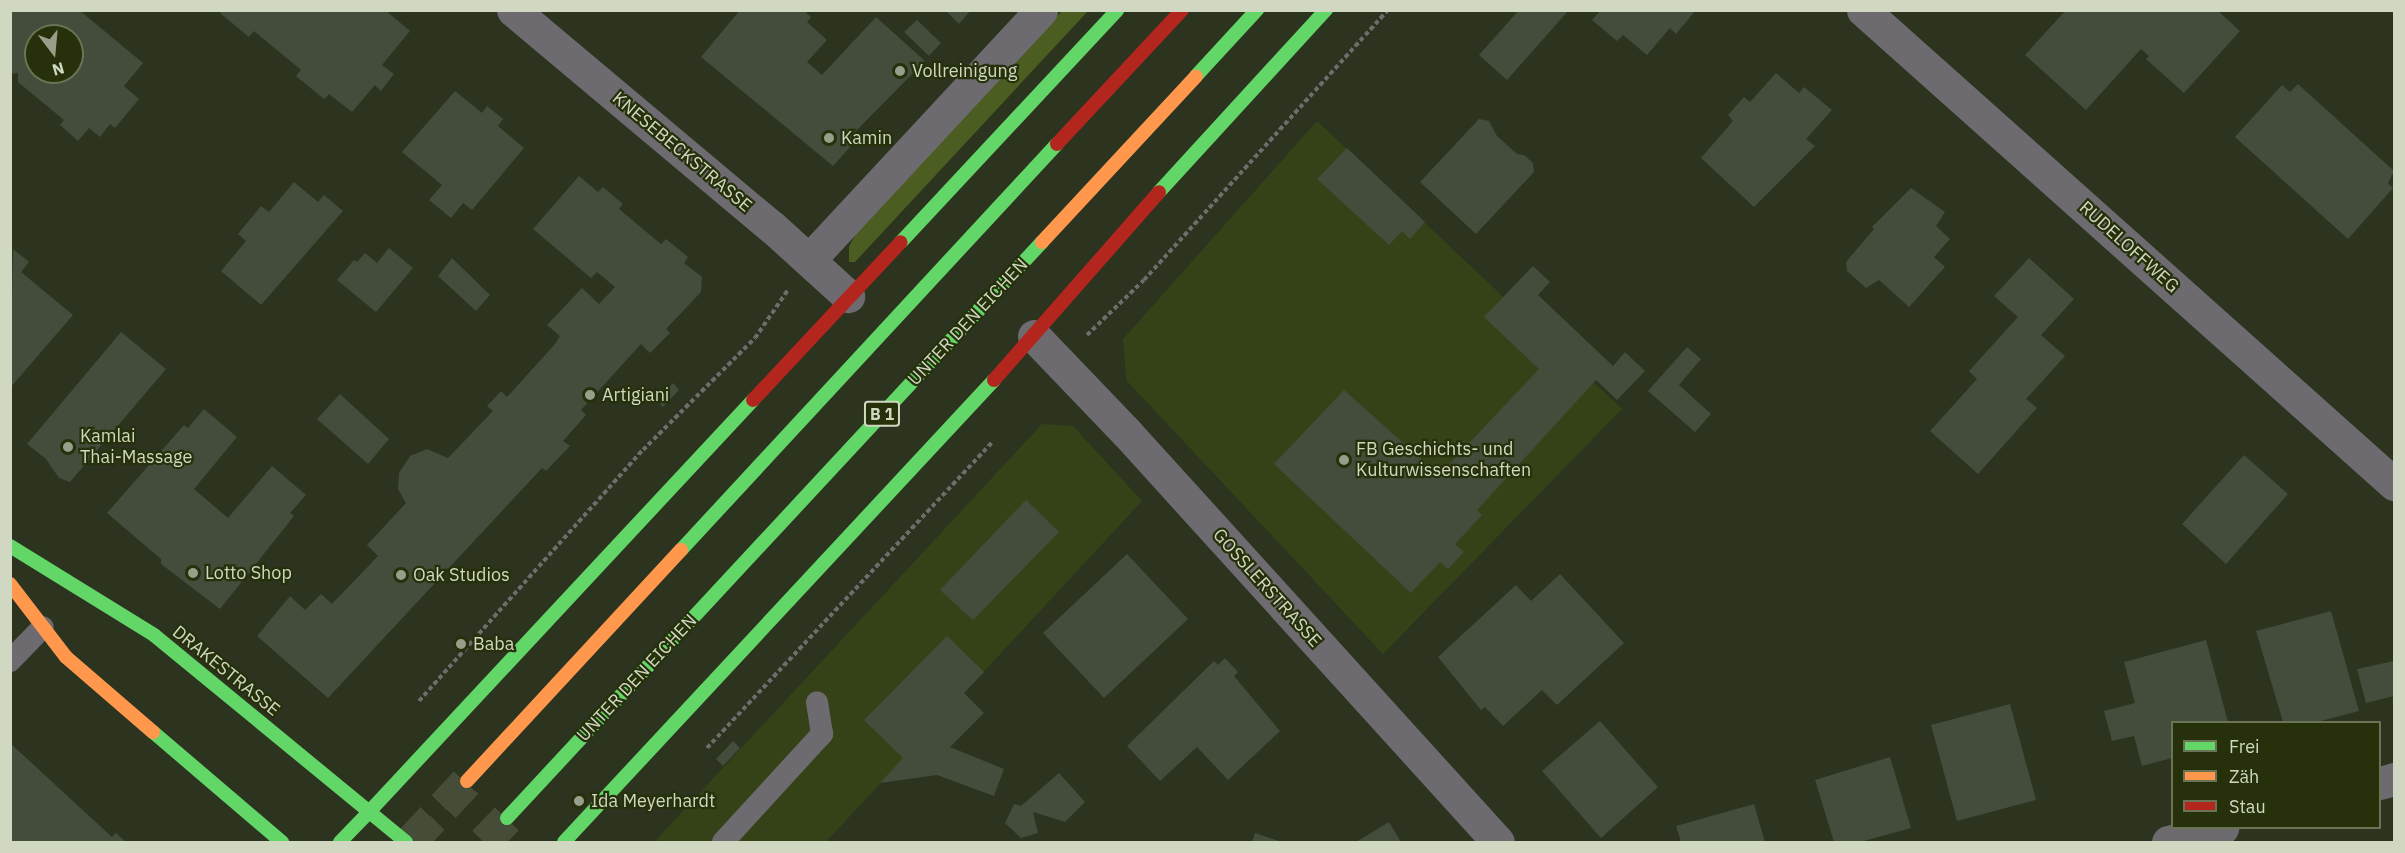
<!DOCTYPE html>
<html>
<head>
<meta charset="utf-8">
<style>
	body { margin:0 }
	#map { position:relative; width:2405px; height:853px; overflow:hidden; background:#2c331e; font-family:"IBM Plex Sans",sans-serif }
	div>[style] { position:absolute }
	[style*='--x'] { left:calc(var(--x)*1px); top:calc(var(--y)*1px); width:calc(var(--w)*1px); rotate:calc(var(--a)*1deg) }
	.built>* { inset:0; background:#354218 }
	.green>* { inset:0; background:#4b5d20 }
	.building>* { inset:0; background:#444c3c }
	.primary-tunnel>* { height:33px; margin-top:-16.5px; transform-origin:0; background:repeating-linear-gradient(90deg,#454c37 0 33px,transparent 0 49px) }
	.path>* { height:4px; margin-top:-2px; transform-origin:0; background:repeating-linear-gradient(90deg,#6d6e6c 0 4.5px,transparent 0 7.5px) }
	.lane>* { height:22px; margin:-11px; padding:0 11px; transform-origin:11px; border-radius:11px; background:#6d6b70 }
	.street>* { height:33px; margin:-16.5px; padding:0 16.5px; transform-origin:16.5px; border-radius:16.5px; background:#6d6b70 }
	.fast>* { height:14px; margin:-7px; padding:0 7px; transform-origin:7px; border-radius:7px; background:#63d668 }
	.slow>* { height:14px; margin:-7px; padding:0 7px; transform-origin:7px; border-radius:7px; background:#ff974d }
	.jam>* { height:14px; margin:-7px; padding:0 7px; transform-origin:7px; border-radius:7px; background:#b3261e }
	.dots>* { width:16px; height:16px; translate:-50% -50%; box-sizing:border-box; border:3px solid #26310b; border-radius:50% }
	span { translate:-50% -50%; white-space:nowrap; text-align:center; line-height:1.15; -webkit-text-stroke:4.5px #26310b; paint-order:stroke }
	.shield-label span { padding:2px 4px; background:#26310b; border:2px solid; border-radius:4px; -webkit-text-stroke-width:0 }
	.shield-label { font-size:16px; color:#d0d8c2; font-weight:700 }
	.poi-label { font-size:18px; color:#d0d8c2 }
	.left { translate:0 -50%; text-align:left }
	.street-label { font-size:18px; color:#d0d8c2 }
	.frame { position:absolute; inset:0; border:12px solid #d0d8c2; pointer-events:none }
	.legend { position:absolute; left:2171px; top:721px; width:210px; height:108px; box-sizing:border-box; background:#26310b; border:2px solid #6a7454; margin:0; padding:8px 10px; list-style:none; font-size:18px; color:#d0d8c2 }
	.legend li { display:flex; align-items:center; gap:12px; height:30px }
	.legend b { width:30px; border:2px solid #6a7454 }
	.north { position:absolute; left:24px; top:24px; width:60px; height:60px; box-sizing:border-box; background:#26310b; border:2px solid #6a7454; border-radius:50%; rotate:164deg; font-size:16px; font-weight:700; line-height:24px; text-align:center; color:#d0d8c2 }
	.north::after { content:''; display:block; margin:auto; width:21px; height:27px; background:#979e89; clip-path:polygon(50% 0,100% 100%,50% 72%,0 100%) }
</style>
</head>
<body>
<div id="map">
	<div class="built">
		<i style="clip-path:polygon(1317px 121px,1622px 409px,1383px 654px,1126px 380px,1123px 339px)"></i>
		<i style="clip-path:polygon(1042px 424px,1073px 426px,1142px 501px,826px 842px,659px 842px,656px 840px)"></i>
	</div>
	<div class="green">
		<i style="clip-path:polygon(1062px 11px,1088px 11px,855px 262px,849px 262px,849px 246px,857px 232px)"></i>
	</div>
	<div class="building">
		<i style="clip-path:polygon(evenodd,10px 10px,79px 10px,143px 63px,124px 86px,139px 99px,115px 128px,110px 124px,100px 137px,89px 128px,78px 141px,60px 125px,64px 120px,18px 82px,18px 73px,10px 74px,10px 10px,36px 36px,72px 36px,72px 72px,36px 72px,36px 36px)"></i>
		<i style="clip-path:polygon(223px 10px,385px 10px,410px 31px,382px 65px,394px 74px,381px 91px,375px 85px,352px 112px,329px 94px,324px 99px,296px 76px,301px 70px,254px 31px,249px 37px,220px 13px)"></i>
		<i style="clip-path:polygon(740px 10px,803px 10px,811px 17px,807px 22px,827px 40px,807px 62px,822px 75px,876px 17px,925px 61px,854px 133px,859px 137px,833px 166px,701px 57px)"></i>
		<i style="clip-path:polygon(945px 10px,971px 10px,959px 24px)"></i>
		<i style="clip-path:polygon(1519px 10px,1569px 10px,1507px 80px,1479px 55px)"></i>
		<i style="clip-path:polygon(1601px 10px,1696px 10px,1676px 34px,1670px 28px,1647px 55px,1623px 35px,1617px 41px,1592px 20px)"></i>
		<i style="clip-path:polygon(2066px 10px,2217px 10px,2240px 31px,2184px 93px,2146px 59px,2149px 56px,2141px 49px,2086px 110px,2025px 55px)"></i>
		<i style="clip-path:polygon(917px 20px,941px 43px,929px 56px,904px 32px)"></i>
		<i style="clip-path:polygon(1776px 73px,1799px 93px,1804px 87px,1832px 110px,1806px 139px,1815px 146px,1754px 207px,1701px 158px,1733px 121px,1728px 115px,1744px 97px,1750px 102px)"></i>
		<i style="clip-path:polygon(2298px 84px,2394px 171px,2388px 183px,2393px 188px,2348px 239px,2235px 137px,2282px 85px,2290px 92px)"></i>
		<i style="clip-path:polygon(455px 91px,482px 113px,487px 106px,503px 119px,498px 126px,524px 148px,472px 210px,463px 203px,451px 218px,429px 200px,442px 185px,402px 152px)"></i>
		<i style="clip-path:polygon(1479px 119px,1489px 121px,1497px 136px,1517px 154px,1524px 155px,1533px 163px,1534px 172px,1476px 234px,1420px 182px)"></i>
		<i style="clip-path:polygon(1347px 148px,1425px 222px,1410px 239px,1402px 231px,1389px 245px,1317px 179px)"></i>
		<i style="clip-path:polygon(579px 176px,598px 192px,603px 187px,623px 204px,619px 209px,656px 240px,661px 244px,666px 239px,688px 257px,684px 263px,702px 277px,701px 292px,666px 329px,670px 333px,650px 353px,641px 344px,581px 410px,586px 415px,563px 441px,570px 446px,546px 471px,542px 468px,328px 698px,257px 636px,290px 596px,305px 610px,321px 594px,332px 604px,378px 556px,367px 545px,406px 503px,398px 489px,399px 473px,410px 456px,427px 449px,448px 458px,493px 411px,487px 406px,501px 391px,507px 397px,555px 344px,560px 336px,547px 325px,582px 288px,599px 304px,615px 287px,597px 272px,591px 278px,533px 229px)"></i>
		<i style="clip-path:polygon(294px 182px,318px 202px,324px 195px,343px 211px,261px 305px,221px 271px,246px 241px,238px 234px,261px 206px,269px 212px)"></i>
		<i style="clip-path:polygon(1911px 188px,1945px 212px,1936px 226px,1950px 239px,1934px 257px,1945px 267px,1909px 307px,1879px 280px,1866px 288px,1847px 271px,1846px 262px,1874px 229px,1872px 227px)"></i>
		<i style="clip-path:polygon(389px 248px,413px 268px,376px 312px,337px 280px,354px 260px,357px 262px,365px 253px,377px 263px)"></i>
		<i style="clip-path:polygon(13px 249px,29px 262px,21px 272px,73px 315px,10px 388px)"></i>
		<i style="clip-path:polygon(452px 258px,490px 295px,476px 311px,438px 276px)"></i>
		<i style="clip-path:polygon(2029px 258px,2074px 299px,2041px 335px,2065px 356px,2026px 399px,2037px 408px,1978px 474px,1930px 431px,1977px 379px,1969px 371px,2018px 317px,1994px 296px)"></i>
		<i style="clip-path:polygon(1533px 266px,1550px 282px,1538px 295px,1613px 366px,1625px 352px,1645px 371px,1617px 400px,1596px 380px,1477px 510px,1482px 515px,1455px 544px,1464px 552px,1448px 569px,1440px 562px,1411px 593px,1274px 464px,1344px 390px,1439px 475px,1539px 369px,1484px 317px)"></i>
		<i style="clip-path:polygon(121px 332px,166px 369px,70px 482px,59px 478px,46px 459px,27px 444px)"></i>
		<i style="clip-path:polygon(1687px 347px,1701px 359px,1679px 385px,1711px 414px,1695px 432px,1648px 391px)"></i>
		<i style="clip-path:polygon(673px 383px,679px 390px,663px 407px,657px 401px)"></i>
		<i style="clip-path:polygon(340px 394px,389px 439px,368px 464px,317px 419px)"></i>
		<i style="clip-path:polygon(204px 409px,237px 437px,194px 489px,228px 518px,272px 466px,306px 495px,290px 513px,294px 516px,220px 609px,161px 564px,161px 559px,107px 513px,184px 425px,188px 428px)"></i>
		<i style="clip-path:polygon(2244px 455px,2288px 494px,2226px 564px,2182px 524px)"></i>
		<i style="clip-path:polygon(1026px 500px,1059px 532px,973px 620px,940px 590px)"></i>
		<i style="clip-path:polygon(1127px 554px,1188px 619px,1104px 698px,1043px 633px)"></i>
		<i style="clip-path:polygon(1560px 574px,1624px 643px,1557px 705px,1542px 690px,1503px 726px,1485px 707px,1481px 710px,1438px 657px,1516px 585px,1531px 601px)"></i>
		<i style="clip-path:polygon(2331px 611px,2359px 711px,2317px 722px,2283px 722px,2256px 631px)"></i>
		<i style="clip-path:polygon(947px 636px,984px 672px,964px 693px,984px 713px,950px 747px,1004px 769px,994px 796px,937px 775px,880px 783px,903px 758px,864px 720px)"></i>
		<i style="clip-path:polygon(2206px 640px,2228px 722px,2172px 722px,2172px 758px,2142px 766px,2134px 736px,2112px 741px,2104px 711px,2135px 703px,2124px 662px)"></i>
		<i style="clip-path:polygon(1225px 658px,1238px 672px,1234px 676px,1280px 731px,1228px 780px,1197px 747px,1160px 781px,1127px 746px,1214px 661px,1218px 665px)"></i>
		<i style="clip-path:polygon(2394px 661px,2394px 696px,2366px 703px,2357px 669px)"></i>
		<i style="clip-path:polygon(2010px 704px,2036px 800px,1957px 821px,1931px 725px)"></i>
		<i style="clip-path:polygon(1600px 721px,1658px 787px,1601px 838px,1542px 771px)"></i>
		<i style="clip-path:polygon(733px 741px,740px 748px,723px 766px,716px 759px)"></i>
		<i style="clip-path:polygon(10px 743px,112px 837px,116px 833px,126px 842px,10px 842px)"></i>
		<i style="clip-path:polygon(1890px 757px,1911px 828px,1860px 842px,1834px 842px,1815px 780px)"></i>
		<i style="clip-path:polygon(1059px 773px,1085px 802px,1065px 822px,1033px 812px,1038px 833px,1021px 838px,1005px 823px,1014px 804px,1021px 806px)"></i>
		<i style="clip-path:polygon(1754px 804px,1765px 842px,1681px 842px,1676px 826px)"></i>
		<i style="clip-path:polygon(1389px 822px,1401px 842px,1356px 842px)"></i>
		<i style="clip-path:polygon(1255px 833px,1282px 842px,1252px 842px)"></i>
	</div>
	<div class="primary-tunnel">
		<i style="--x:410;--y:842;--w:83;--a:-46.9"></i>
		<i style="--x:484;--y:842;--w:33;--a:-46"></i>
	</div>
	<div class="path">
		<i style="--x:1087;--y:335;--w:79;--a:-44"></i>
		<i style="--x:1144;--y:280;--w:364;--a:-47.9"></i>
		<i style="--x:419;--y:701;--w:336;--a:-48.3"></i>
		<i style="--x:643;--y:450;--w:158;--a:-45"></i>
		<i style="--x:755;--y:338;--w:58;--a:-55.5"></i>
		<i style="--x:707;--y:748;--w:418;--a:-47"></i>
	</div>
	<div class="lane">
		<i style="--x:10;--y:661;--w:47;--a:-45.9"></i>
		<i style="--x:723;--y:842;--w:147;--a:-47.5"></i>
		<i style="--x:822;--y:734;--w:32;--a:-99"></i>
	</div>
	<div class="street">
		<i style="--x:513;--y:10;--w:338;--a:40"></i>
		<i style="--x:772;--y:227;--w:103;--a:42.2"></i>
		<i style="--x:1863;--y:10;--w:712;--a:41.75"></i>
		<i style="--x:809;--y:260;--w:341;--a:-47.1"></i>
		<i style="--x:1034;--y:336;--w:134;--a:46.2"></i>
		<i style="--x:1127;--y:433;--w:552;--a:47.79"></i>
		<i style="--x:2380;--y:783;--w:15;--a:-16"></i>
		<i style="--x:2168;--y:842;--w:56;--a:-14.5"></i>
	</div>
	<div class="fast">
		<i style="--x:1196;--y:76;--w:90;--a:-47.3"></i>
		<i style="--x:1159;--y:192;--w:247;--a:-47.5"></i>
		<i style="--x:901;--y:242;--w:317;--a:-47"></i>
		<i style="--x:10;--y:546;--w:169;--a:31.7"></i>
		<i style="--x:154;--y:635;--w:326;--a:39.4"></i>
		<i style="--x:681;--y:550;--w:553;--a:-47.2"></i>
		<i style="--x:153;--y:732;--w:170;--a:40.5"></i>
		<i style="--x:369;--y:812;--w:563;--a:-47.01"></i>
		<i style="--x:507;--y:818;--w:786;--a:-47.11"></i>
		<i style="--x:340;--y:842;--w:42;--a:-46"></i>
		<i style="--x:564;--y:842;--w:631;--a:-47.05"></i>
	</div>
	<div class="slow">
		<i style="--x:1042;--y:242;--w:226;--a:-47.1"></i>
		<i style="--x:10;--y:584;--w:92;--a:52.5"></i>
		<i style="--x:66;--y:657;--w:115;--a:40.8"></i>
		<i style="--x:467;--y:781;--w:315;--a:-47.2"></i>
	</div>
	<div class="jam">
		<i style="--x:1057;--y:144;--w:183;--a:-47"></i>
		<i style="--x:994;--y:380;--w:250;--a:-48.7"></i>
		<i style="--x:753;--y:400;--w:216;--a:-46.9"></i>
	</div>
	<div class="dots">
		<i style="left:900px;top:71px;background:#979e89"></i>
		<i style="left:829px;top:138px;background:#979e89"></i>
		<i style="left:590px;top:395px;background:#979e89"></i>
		<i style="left:68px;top:447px;background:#979e89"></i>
		<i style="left:1344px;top:460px;background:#979e89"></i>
		<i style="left:193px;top:573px;background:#979e89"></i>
		<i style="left:401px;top:575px;background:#979e89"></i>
		<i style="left:461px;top:644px;background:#979e89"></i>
		<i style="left:579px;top:801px;background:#979e89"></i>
	</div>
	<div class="shield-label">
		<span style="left:882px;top:414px">B 1</span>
	</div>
	<div class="poi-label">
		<span class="left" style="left:912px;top:71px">Vollreinigung</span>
		<span class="left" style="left:841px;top:138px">Kamin</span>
		<span class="left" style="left:602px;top:395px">Artigiani</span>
		<span class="left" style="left:80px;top:447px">Kamlai<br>Thai-Massage</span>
		<span class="left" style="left:1356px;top:460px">FB Geschichts- und<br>Kulturwissenschaften</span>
		<span class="left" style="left:205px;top:573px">Lotto Shop</span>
		<span class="left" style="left:413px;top:575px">Oak Studios</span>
		<span class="left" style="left:473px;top:644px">Baba</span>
		<span class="left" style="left:591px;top:801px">Ida Meyerhardt</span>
	</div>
	<div class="street-label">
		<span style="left:682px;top:152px;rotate:40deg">KNESEBECKSTRASSE</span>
		<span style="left:2129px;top:247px;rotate:42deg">RUDELOFFWEG</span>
		<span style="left:968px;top:322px;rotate:-47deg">UNTER DEN EICHEN</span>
		<span style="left:1267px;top:588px;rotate:48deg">GOSSLERSTRASSE</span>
		<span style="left:226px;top:671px;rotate:39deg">DRAKESTRASSE</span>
		<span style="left:637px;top:678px;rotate:-47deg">UNTER DEN EICHEN</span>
	</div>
	<div class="frame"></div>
	<ul class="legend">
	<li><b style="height:8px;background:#63d668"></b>Frei</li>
	<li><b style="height:8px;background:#ff974d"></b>Zäh</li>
	<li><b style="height:8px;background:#b3261e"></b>Stau</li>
	</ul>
	<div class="north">N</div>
</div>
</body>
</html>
